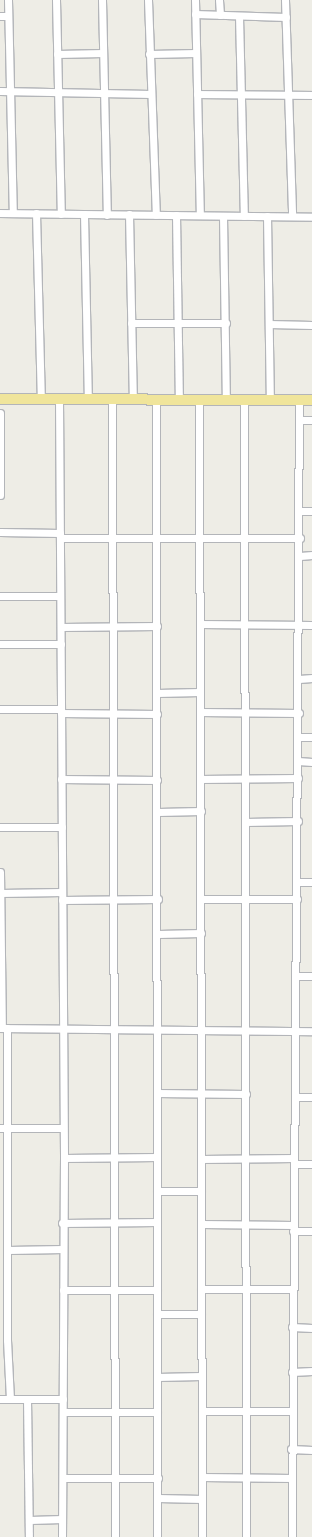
<!DOCTYPE html>
<html>
<head>
<meta charset="utf-8">
<style>
	body { margin:0 }
	#map { position:relative; width:312px; height:1537px; overflow:hidden; background:#eeede6; font-family:Montserrat,sans-serif }
	div>[style] { position:absolute }
	[style*='--x'] { left:calc(var(--x)*1px); top:calc(var(--y)*1px); width:calc(var(--w)*1px); rotate:calc(var(--a)*1deg) }
	.roads { filter:drop-shadow(1px 0 #b3b5b9) drop-shadow(-1px 0 #b3b5b9) drop-shadow(0 1px #b3b5b9) drop-shadow(0 -1px #b3b5b9) }
	.minor>* { height:7px; margin:-3.5px; padding:0 3.5px; transform-origin:3.5px; border-radius:3.5px; background:#fff }
	.highway>* { height:10px; margin:-5px; padding:0 5px; transform-origin:5px; border-radius:5px; background:#f0e59b }
	span { translate:-50% -50%; white-space:nowrap; text-align:center; line-height:1.15; -webkit-text-stroke:3px #fff; paint-order:stroke }
</style>
</head>
<body>
<div id="map">
	<div class="roads">
		<div class="minor">
			<i style="--x:8;--y:0;--w:213;--a:88.7"></i>
			<i style="--x:56;--y:0;--w:214;--a:88.7"></i>
			<i style="--x:102;--y:0;--w:215;--a:88.7"></i>
			<i style="--x:148;--y:0;--w:215;--a:87.9"></i>
			<i style="--x:195;--y:0;--w:215;--a:88.7"></i>
			<i style="--x:219;--y:0;--w:15;--a:86"></i>
			<i style="--x:285;--y:0;--w:216;--a:88.1"></i>
			<i style="--x:195;--y:14;--w:91;--a:1.9"></i>
			<i style="--x:0;--y:16;--w:8;--a:0"></i>
			<i style="--x:239;--y:16;--w:200;--a:88.6"></i>
			<i style="--x:57;--y:54;--w:46;--a:-1.2"></i>
			<i style="--x:149;--y:54;--w:47;--a:-1.2"></i>
			<i style="--x:0;--y:91;--w:151;--a:1.1"></i>
			<i style="--x:197;--y:94;--w:115;--a:0.5"></i>
			<i style="--x:0;--y:213;--w:312;--a:0.7"></i>
			<i style="--x:36;--y:213;--w:185;--a:88.5"></i>
			<i style="--x:84;--y:214;--w:185;--a:88.8"></i>
			<i style="--x:129;--y:214;--w:185;--a:88.8"></i>
			<i style="--x:176;--y:215;--w:184;--a:89.1"></i>
			<i style="--x:223;--y:216;--w:183;--a:89.1"></i>
			<i style="--x:267;--y:216;--w:183;--a:89.1"></i>
			<i style="--x:131;--y:323;--w:95;--a:0"></i>
			<i style="--x:269;--y:324;--w:43;--a:1.3"></i>
			<i style="--x:59;--y:399;--w:759;--a:89.62"></i>
			<i style="--x:64;--y:1158;--w:379;--a:90.3"></i>
			<i style="--x:112;--y:399;--w:1138;--a:89.85"></i>
			<i style="--x:156;--y:399;--w:1138;--a:89.95"></i>
			<i style="--x:199;--y:399;--w:1138;--a:89.85"></i>
			<i style="--x:244;--y:399;--w:1138;--a:89.9"></i>
			<i style="--x:0;--y:413;--w:82;--a:90"></i>
			<i style="--x:300;--y:420;--w:12;--a:0"></i>
			<i style="--x:300;--y:511;--w:12;--a:0"></i>
			<i style="--x:0;--y:532;--w:60;--a:1"></i>
			<i style="--x:60;--y:538;--w:240;--a:0"></i>
			<i style="--x:300;--y:556;--w:12;--a:-5"></i>
			<i style="--x:0;--y:596;--w:60;--a:0"></i>
			<i style="--x:200;--y:624;--w:112;--a:0.5"></i>
			<i style="--x:61;--y:627;--w:96;--a:-0.6"></i>
			<i style="--x:0;--y:644;--w:61;--a:0"></i>
			<i style="--x:299;--y:679;--w:13;--a:-4"></i>
			<i style="--x:157;--y:693;--w:43;--a:-1.3"></i>
			<i style="--x:0;--y:709;--w:60;--a:0"></i>
			<i style="--x:200;--y:712;--w:99;--a:0.6"></i>
			<i style="--x:61;--y:713;--w:96;--a:0.6"></i>
			<i style="--x:298;--y:737;--w:14;--a:0"></i>
			<i style="--x:298;--y:761;--w:14;--a:4"></i>
			<i style="--x:61;--y:779;--w:96;--a:0.6"></i>
			<i style="--x:200;--y:779;--w:98;--a:-0.6"></i>
			<i style="--x:158;--y:812;--w:43;--a:-1.3"></i>
			<i style="--x:245;--y:822;--w:53;--a:-1.1"></i>
			<i style="--x:0;--y:827;--w:62;--a:0"></i>
			<i style="--x:0;--y:872;--w:156;--a:89.3"></i>
			<i style="--x:297;--y:882;--w:15;--a:0"></i>
			<i style="--x:0;--y:893;--w:62;--a:-0.9"></i>
			<i style="--x:201;--y:899;--w:96;--a:0"></i>
			<i style="--x:62;--y:900;--w:96;--a:-0.6"></i>
			<i style="--x:158;--y:934;--w:43;--a:-1.3"></i>
			<i style="--x:297;--y:976;--w:15;--a:0"></i>
			<i style="--x:0;--y:1028;--w:312;--a:0.6"></i>
			<i style="--x:7;--y:1028;--w:312;--a:90"></i>
			<i style="--x:7;--y:1340;--w:59;--a:87.1"></i>
			<i style="--x:157;--y:1093;--w:89;--a:0.6"></i>
			<i style="--x:295;--y:1097;--w:17;--a:0"></i>
			<i style="--x:0;--y:1128;--w:63;--a:0"></i>
			<i style="--x:64;--y:1158;--w:93;--a:-0.6"></i>
			<i style="--x:201;--y:1159;--w:93;--a:-0.6"></i>
			<i style="--x:294;--y:1164;--w:18;--a:0"></i>
			<i style="--x:157;--y:1191;--w:44;--a:0"></i>
			<i style="--x:62;--y:1223;--w:95;--a:-0.6"></i>
			<i style="--x:202;--y:1224;--w:91;--a:0.6"></i>
			<i style="--x:293;--y:1231;--w:19;--a:0"></i>
			<i style="--x:8;--y:1250;--w:55;--a:-1"></i>
			<i style="--x:201;--y:1289;--w:91;--a:0"></i>
			<i style="--x:63;--y:1290;--w:94;--a:0"></i>
			<i style="--x:157;--y:1314;--w:44;--a:0"></i>
			<i style="--x:292;--y:1327;--w:20;--a:3"></i>
			<i style="--x:292;--y:1372;--w:20;--a:-3"></i>
			<i style="--x:157;--y:1377;--w:44;--a:-1.3"></i>
			<i style="--x:0;--y:1399;--w:63;--a:0"></i>
			<i style="--x:27;--y:1399;--w:138;--a:89.2"></i>
			<i style="--x:202;--y:1411;--w:90;--a:0"></i>
			<i style="--x:63;--y:1412;--w:94;--a:0"></i>
			<i style="--x:291;--y:1449;--w:21;--a:3"></i>
			<i style="--x:202;--y:1477;--w:90;--a:0.6"></i>
			<i style="--x:63;--y:1478;--w:95;--a:0"></i>
			<i style="--x:158;--y:1498;--w:44;--a:1.3"></i>
			<i style="--x:30;--y:1520;--w:32;--a:-2"></i>
			<i style="--x:292;--y:1537;--w:1137;--a:-89.65"></i>
		</div>
		<div class="highway">
			<i style="--x:0;--y:399;--w:312;--a:0.2"></i>
		</div>
	</div>
</div>
</body>
</html>
